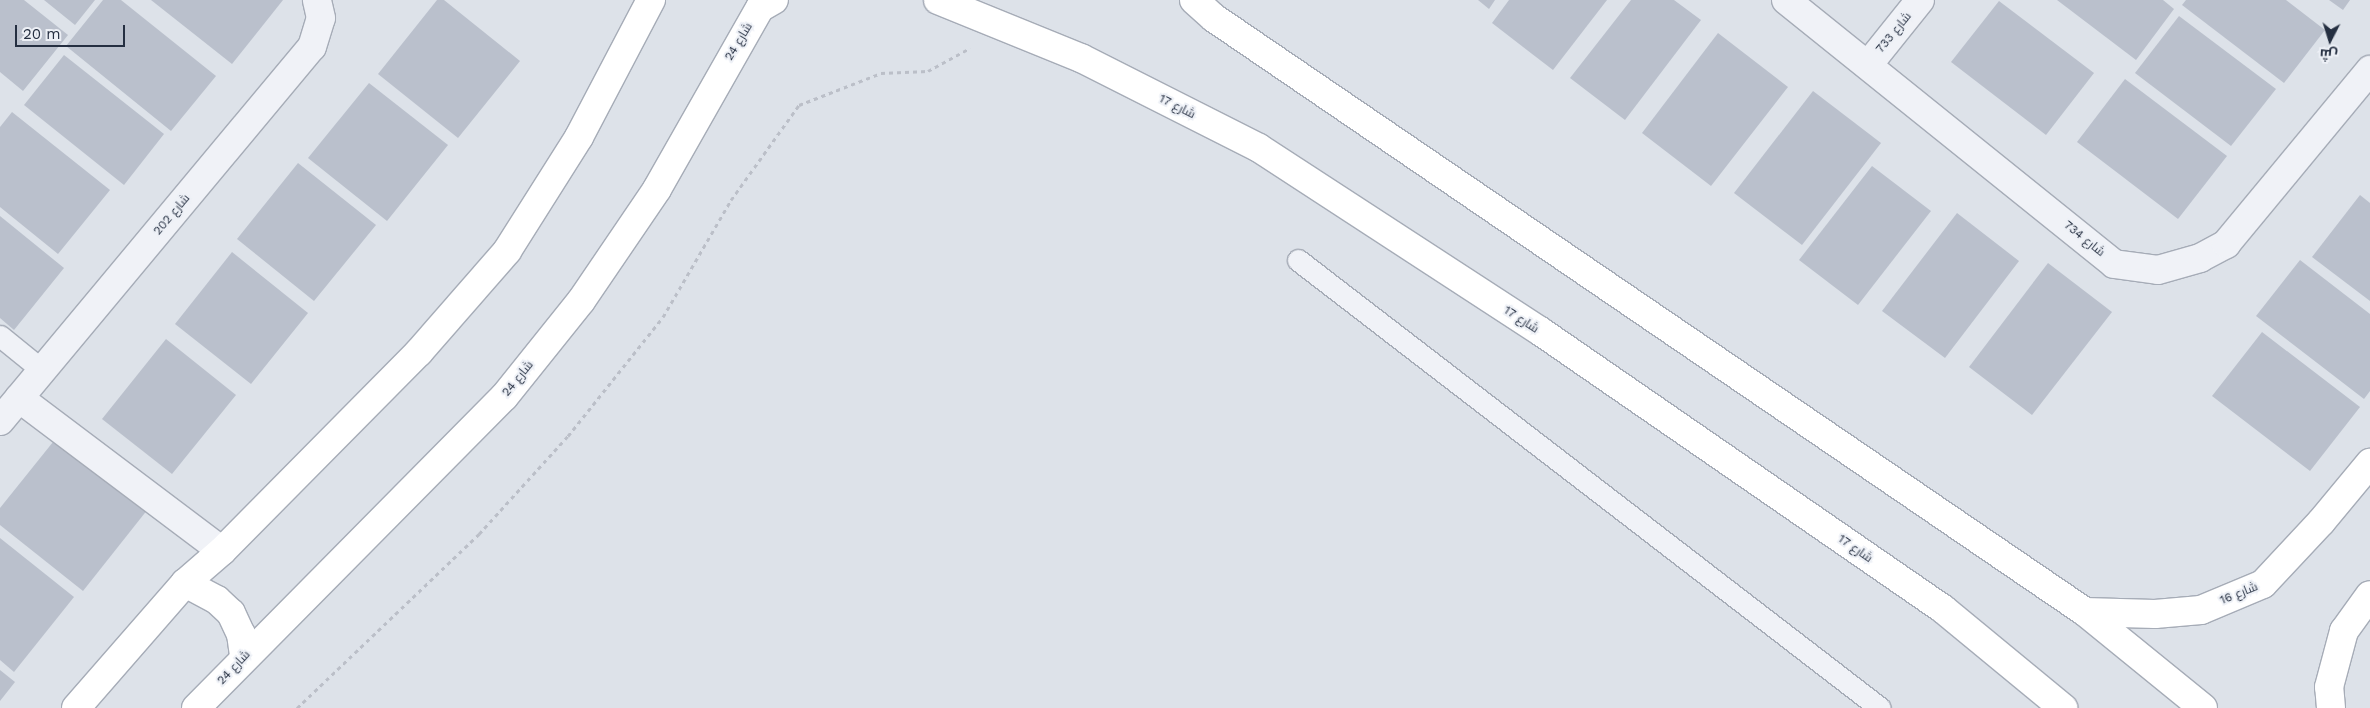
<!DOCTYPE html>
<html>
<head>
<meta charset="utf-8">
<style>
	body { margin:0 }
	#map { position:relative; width:2370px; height:708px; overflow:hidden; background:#dde2e9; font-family:"Work Sans",Cairo,sans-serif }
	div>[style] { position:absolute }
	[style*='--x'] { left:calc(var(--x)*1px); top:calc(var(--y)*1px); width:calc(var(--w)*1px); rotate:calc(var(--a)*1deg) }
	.building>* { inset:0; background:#bac0cc }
	.path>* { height:3px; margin-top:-1.5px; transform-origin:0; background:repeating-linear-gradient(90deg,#bbbfc8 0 4px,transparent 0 8px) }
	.roads { filter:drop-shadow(1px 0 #a6acb7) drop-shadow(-1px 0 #a6acb7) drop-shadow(0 1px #a6acb7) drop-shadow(0 -1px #a6acb7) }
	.lane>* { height:21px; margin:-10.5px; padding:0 10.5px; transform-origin:10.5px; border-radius:10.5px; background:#f0f2f7 }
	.street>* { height:28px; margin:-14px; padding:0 14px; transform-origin:14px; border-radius:14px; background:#f0f2f7 }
	.secondary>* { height:28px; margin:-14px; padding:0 14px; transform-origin:14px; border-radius:14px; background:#fff }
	span { translate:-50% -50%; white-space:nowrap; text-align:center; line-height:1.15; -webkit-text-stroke:4px #edf0f6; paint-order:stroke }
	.street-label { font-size:12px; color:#252f41 }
	.north { position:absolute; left:2305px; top:15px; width:50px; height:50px; -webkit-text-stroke:4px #edf0f6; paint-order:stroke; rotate:185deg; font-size:14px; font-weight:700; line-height:20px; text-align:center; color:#252f41 }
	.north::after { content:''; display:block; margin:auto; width:18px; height:22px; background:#252f41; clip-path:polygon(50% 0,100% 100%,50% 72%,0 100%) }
	.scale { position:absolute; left:15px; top:25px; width:110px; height:22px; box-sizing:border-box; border:2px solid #252f41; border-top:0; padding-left:6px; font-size:15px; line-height:18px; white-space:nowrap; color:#252f41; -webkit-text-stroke:4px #edf0f6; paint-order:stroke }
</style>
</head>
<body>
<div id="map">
	<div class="building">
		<i style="clip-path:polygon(0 0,24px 0,68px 35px,23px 91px,0 72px)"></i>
		<i style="clip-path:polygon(44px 0,95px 0,75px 25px)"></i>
		<i style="clip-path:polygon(103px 0,121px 0,216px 76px,171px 131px,66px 46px)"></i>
		<i style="clip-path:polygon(151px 0,283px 0,232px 64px)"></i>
		<i style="clip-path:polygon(437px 0,444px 0,520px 61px,458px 138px,378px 74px)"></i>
		<i style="clip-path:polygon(1478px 0,1495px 0,1489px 9px)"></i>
		<i style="clip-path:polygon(1509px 0,1607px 0,1553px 70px,1492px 23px)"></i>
		<i style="clip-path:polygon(1631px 0,1674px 0,1701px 20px,1625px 120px,1570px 78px)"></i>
		<i style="clip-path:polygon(2057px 0,2163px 0,2174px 9px,2136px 60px)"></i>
		<i style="clip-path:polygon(2186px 0,2286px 0,2325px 30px,2284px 83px,2182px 5px)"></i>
		<i style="clip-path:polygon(2329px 0,2350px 0,2343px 10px)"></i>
		<i style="clip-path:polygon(1999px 1px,2094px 73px,2046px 135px,1951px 62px)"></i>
		<i style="clip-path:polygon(2179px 16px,2276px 89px,2231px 146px,2135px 73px)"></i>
		<i style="clip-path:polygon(1718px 33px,1788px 87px,1711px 186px,1642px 133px)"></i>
		<i style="clip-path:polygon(64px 55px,164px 134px,124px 185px,24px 105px)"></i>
		<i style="clip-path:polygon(2125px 79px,2227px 156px,2178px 219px,2077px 142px)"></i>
		<i style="clip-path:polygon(369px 83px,448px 145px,387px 221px,308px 158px)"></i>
		<i style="clip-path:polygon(1813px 91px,1881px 143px,1802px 245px,1734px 193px)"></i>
		<i style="clip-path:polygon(12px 112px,110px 190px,58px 254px,0 207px,0 127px)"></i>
		<i style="clip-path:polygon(298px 163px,376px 225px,314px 301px,237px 239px)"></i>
		<i style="clip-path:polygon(1872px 166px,1931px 211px,1858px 305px,1799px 260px)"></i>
		<i style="clip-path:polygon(2360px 195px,2370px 203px,2370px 301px,2312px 257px)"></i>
		<i style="clip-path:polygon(1957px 213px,2019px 261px,1945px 358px,1882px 311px)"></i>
		<i style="clip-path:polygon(0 216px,64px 268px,14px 330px,0 318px)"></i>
		<i style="clip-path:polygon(232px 252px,308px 313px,251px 384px,175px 324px)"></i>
		<i style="clip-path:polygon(2300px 260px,2370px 314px,2370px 391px,2364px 399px,2256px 316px)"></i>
		<i style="clip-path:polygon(2048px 263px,2112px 312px,2032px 415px,1969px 367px)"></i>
		<i style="clip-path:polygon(2262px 332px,2360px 407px,2310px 471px,2212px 396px)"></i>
		<i style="clip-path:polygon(166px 339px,236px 395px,172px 474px,102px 419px)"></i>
		<i style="clip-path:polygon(57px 437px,148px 509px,83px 591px,0 525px,0 508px)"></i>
		<i style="clip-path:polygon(0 538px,74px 597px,14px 672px,0 660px)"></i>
		<i style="clip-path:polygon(0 670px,15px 682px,0 701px)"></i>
	</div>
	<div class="path">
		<i style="--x:297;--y:708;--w:252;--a:-43.7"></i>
		<i style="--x:479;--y:534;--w:132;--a:-47.8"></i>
		<i style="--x:568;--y:436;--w:152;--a:-51.4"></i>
		<i style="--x:663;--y:317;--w:135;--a:-59.8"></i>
		<i style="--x:731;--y:200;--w:117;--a:-54.4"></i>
		<i style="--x:799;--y:105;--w:88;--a:-21.3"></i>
		<i style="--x:881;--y:73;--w:47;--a:-2.4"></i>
		<i style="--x:928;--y:71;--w:48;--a:-28.7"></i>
	</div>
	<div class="roads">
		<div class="lane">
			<i style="--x:1298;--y:260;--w:734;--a:37.59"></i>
			<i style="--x:0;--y:336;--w:54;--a:39"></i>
		</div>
		<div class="street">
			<i style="--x:1786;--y:0;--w:421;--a:38.8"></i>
			<i style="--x:2114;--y:264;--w:44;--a:7.8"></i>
			<i style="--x:2158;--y:270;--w:44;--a:-15.9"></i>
			<i style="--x:2200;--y:258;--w:30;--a:-28"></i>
			<i style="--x:2226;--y:244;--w:226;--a:-50.4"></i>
			<i style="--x:1868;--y:65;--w:83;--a:-51.3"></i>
			<i style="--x:19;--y:398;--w:254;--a:37"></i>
			<i style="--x:0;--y:421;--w:487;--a:-50.2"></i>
			<i style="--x:312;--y:47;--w:30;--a:-73"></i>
			<i style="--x:321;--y:18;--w:18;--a:-103"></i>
		</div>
		<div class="secondary">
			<i style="--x:938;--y:0;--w:154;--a:22.1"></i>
			<i style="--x:1081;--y:58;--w:199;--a:26.8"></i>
			<i style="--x:1259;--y:148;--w:335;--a:33.1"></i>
			<i style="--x:1540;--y:331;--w:490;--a:34.6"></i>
			<i style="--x:1943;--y:609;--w:156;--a:39.5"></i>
			<i style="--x:1194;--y:0;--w:27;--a:42"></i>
			<i style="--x:1214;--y:18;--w:1054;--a:34.29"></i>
			<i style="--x:2085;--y:612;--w:152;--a:39.1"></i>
			<i style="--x:185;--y:583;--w:36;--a:28"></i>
			<i style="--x:217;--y:600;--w:19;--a:43"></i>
			<i style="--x:231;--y:613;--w:23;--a:65"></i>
			<i style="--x:241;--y:634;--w:22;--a:82"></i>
			<i style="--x:2085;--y:612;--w:70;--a:1.6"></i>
			<i style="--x:2155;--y:614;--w:46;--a:-5"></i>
			<i style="--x:2201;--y:610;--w:67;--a:-22.8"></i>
			<i style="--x:2263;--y:584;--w:85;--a:-46.9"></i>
			<i style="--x:2321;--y:522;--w:77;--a:-50.3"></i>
			<i style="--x:76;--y:708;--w:166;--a:-48.9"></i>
			<i style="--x:185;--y:583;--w:49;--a:-40.9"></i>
			<i style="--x:222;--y:551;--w:280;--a:-45.3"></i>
			<i style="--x:419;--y:352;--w:134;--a:-48.9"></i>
			<i style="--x:507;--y:251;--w:135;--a:-57.7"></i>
			<i style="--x:579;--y:137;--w:155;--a:-62.3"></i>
			<i style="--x:196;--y:708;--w:438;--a:-45.3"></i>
			<i style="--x:504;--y:397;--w:123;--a:-51.3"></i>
			<i style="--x:581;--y:301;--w:135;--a:-55.8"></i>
			<i style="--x:657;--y:189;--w:208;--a:-60.4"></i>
			<i style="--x:760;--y:8;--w:16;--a:-30"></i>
			<i style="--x:2331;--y:708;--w:21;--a:-95"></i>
			<i style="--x:2329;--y:687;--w:58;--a:-75"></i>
			<i style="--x:2344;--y:631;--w:44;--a:-54.2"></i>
		</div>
	</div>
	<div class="street-label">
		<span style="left:1894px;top:33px;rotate:-51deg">شارع 733</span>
		<span style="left:739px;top:42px;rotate:-59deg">شارع 24</span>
		<span style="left:1177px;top:107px;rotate:27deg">شارع 17</span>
		<span style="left:172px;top:215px;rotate:-50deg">شارع 202</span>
		<span style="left:2084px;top:239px;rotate:39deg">شارع 734</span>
		<span style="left:1521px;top:320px;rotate:33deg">شارع 17</span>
		<span style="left:518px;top:379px;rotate:-51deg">شارع 24</span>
		<span style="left:1855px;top:549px;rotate:35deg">شارع 17</span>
		<span style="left:2239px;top:594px;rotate:-22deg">شارع 16</span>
		<span style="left:234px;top:668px;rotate:-47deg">شارع 24</span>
	</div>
	<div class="north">ش</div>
	<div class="scale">20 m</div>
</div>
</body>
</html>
